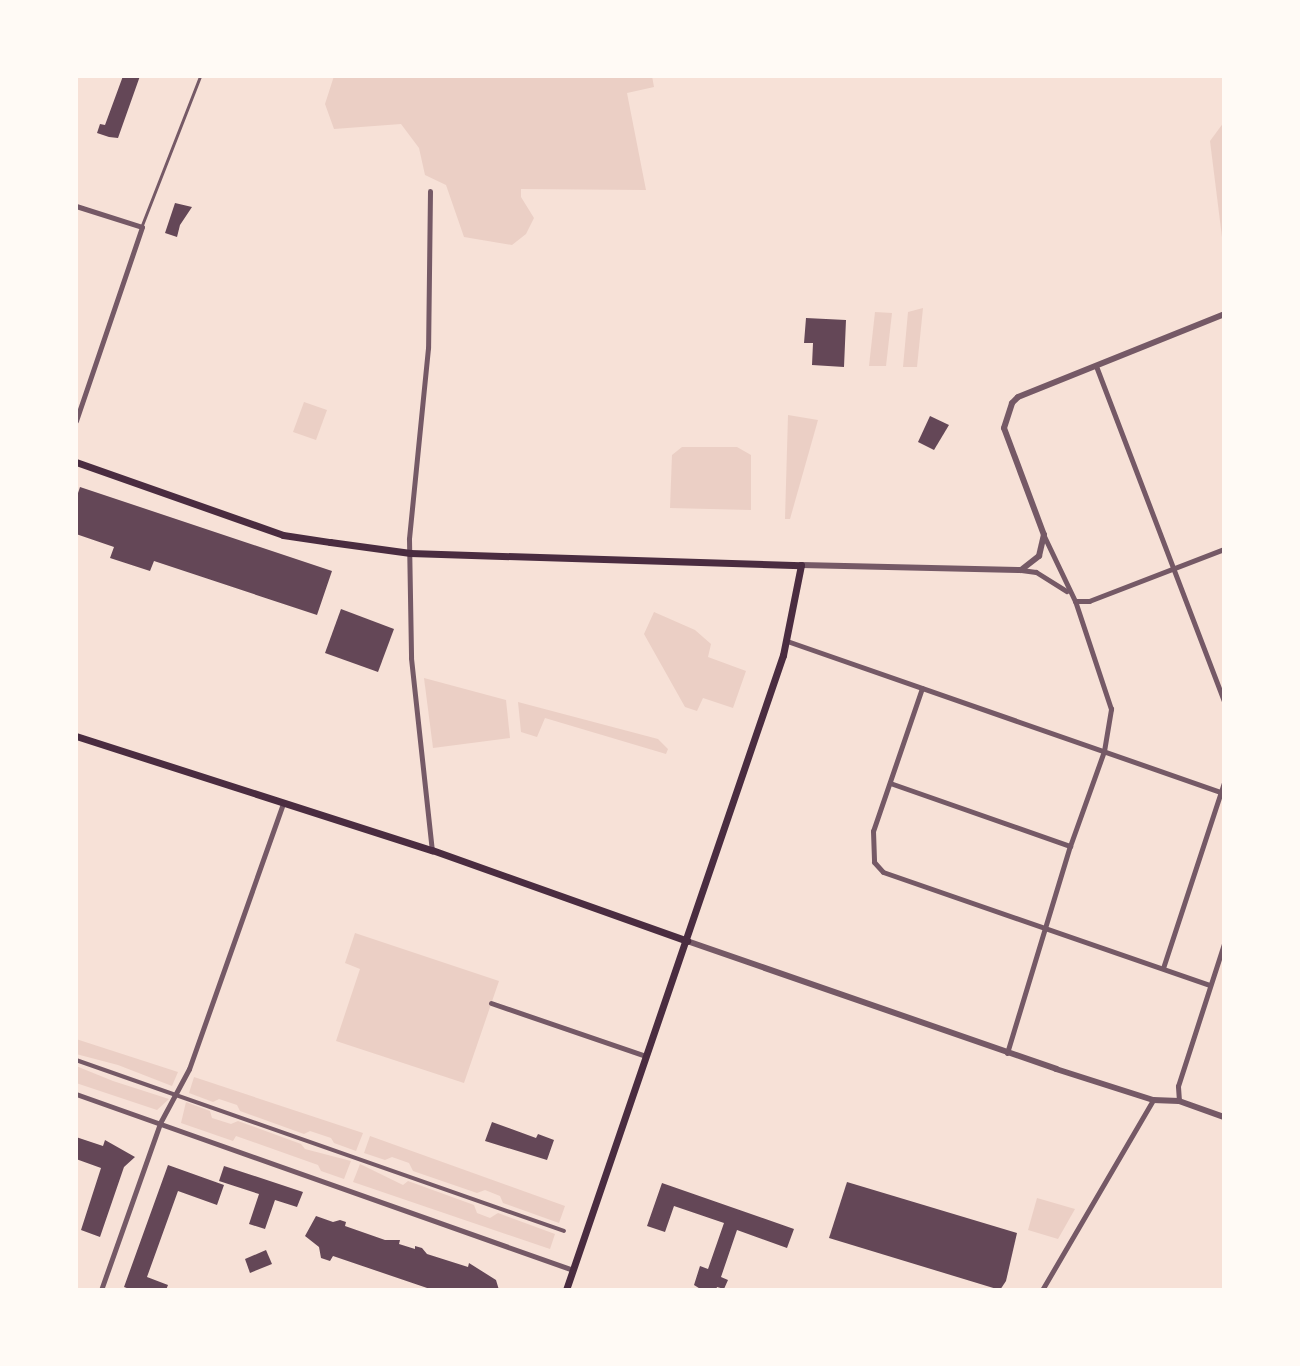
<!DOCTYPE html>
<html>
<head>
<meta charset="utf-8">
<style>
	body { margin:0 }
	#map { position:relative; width:1300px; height:1366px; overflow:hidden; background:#f7e1d7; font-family:Ubuntu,sans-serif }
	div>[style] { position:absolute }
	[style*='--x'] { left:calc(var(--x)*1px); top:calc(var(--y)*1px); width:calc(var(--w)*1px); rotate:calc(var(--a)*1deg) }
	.green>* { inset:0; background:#ebcfc5 }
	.building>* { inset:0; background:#644757 }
	.service>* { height:3px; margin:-1.5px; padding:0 1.5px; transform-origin:1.5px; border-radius:1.5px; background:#755966 }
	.pedestrian>* { height:4px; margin:-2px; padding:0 2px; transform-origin:2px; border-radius:2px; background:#755966 }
	.minor>* { height:5px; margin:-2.5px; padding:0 2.5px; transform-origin:2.5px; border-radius:2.5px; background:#755966 }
	.tertiary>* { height:6px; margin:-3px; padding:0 3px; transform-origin:3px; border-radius:3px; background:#755966 }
	.secondary>* { height:7px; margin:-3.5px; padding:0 3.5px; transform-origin:3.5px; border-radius:3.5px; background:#4a2c40 }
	span { translate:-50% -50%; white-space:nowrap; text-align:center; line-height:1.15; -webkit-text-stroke:7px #fffaf5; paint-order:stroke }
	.frame { position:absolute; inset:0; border:78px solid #fffaf5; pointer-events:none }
</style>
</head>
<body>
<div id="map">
	<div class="green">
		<i style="clip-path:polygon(334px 76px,652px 76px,654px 87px,627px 93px,646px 190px,521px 189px,521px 197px,534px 218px,526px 234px,512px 245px,464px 237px,446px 185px,425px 175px,419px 148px,401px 124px,334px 129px,325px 104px)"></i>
		<i style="clip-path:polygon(1224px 122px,1224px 253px,1210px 141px)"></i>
		<i style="clip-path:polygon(923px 308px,917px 367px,903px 367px,908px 312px)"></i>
		<i style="clip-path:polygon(875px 312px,892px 313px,886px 366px,869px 366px)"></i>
		<i style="clip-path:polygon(304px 402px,327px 410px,316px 440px,293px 432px)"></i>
		<i style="clip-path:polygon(788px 415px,818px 420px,790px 519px,785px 519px)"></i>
		<i style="clip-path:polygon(682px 447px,737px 447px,751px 455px,751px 510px,670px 508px,672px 455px)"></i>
		<i style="clip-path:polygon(654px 612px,695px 630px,711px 644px,708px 657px,746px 671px,733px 708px,703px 698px,697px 711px,685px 707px,644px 634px)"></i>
		<i style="clip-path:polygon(424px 678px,506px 700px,510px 738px,433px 748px)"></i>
		<i style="clip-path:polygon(518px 702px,658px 739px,668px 749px,666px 754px,545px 718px,537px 737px,521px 732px)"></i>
		<i style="clip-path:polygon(355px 933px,499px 981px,464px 1083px,336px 1041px,360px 969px,345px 963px)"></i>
		<i style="clip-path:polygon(76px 1039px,178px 1072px,172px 1086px,118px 1065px,76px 1054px)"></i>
		<i style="clip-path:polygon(76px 1066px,113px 1081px,169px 1099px,157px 1110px,76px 1083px)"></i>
		<i style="clip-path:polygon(194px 1077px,363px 1133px,356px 1151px,334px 1143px,331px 1138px,310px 1131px,304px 1134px,240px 1111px,237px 1105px,219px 1099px,213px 1102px,189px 1093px)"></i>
		<i style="clip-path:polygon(186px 1102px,210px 1111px,212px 1118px,231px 1124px,238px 1121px,301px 1144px,305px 1149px,351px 1161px,344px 1179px,321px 1171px,318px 1165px,236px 1136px,233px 1141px,181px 1123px)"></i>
		<i style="clip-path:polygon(370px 1136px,565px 1206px,559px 1223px,503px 1203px,500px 1196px,485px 1190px,477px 1193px,413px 1171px,409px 1163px,392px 1157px,385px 1160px,364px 1153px)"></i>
		<i style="clip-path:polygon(360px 1164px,403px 1185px,408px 1181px,474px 1205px,477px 1213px,490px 1218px,498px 1213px,555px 1234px,550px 1249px,353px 1182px)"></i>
		<i style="clip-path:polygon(1037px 1198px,1075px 1209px,1058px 1239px,1028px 1230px)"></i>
	</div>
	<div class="building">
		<i style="clip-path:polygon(123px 76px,140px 76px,118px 138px,109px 137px,97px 133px,100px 124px,105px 125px)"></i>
		<i style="clip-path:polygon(175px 203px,192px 207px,180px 225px,177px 237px,165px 233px)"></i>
		<i style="clip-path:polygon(806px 318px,846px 320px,844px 367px,812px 365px,813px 343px,804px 343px)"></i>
		<i style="clip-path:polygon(930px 416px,949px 425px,934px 450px,918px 442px)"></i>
		<i style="clip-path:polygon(80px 487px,332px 571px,317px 615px,154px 561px,150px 571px,110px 558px,114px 547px,76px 534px,76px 499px)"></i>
		<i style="clip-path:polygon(341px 609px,394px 629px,378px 672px,325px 653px)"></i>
		<i style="clip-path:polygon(492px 1122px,536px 1138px,538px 1134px,554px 1140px,547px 1160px,485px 1141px)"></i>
		<i style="clip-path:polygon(76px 1137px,103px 1146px,105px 1140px,135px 1157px,124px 1167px,100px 1237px,81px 1230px,101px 1168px,76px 1159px)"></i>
		<i style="clip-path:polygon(168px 1165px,224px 1185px,217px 1205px,178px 1191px,147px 1277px,168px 1285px,166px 1290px,132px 1290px,124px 1287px)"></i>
		<i style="clip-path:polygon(224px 1166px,303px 1192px,297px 1207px,275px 1200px,265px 1229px,249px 1224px,259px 1194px,219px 1181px)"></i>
		<i style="clip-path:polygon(847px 1182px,1017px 1233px,1006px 1281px,1000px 1290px,829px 1238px)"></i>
		<i style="clip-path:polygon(662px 1183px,794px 1229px,787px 1248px,737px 1230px,721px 1277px,728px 1280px,724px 1289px,717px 1287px,716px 1290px,702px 1290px,694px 1285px,700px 1266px,708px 1269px,724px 1223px,674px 1206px,665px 1232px,647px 1226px)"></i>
		<i style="clip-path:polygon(316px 1216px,333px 1222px,340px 1220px,346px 1222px,345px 1226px,385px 1240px,400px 1240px,399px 1244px,415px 1249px,415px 1246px,422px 1248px,427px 1254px,468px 1267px,469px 1263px,496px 1280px,499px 1290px,433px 1290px,333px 1256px,330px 1261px,321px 1258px,319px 1247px,305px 1236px)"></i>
		<i style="clip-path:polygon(266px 1250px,272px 1264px,250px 1273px,245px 1259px)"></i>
	</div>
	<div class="service">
		<i style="--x:142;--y:225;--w:160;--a:-68.7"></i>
	</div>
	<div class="pedestrian">
		<i style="--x:76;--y:1060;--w:517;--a:19.31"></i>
	</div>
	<div class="minor">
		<i style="--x:430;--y:191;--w:157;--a:90.7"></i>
		<i style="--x:428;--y:348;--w:192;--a:95.7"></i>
		<i style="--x:409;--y:539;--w:119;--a:89"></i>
		<i style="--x:411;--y:658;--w:193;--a:83.8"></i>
		<i style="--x:76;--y:206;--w:69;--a:17.7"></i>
		<i style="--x:142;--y:227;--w:205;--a:108.8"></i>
		<i style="--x:1096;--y:366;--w:359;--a:69.1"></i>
		<i style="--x:1021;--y:570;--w:15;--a:8"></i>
		<i style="--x:1036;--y:572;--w:36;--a:32"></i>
		<i style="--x:1075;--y:601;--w:14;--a:0"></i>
		<i style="--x:1089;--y:601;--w:145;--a:-21.1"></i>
		<i style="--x:787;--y:641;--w:463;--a:19.2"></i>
		<i style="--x:922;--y:688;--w:151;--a:108.9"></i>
		<i style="--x:873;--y:831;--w:31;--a:88"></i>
		<i style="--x:874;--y:862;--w:13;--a:48"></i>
		<i style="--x:883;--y:872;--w:346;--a:19.1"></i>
		<i style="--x:890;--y:783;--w:191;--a:19.3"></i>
		<i style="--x:1163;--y:968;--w:195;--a:-71.8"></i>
		<i style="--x:491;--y:1003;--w:164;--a:18.9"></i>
		<i style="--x:1007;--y:1053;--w:216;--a:-73.1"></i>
		<i style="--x:1070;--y:846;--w:101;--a:-70.3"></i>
		<i style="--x:1104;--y:751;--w:43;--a:-80.5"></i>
		<i style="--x:1111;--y:709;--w:114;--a:-108.4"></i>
		<i style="--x:1075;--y:601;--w:72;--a:-115.5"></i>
		<i style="--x:76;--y:1094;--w:527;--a:19.5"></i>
		<i style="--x:1179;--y:1101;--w:15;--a:-94"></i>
		<i style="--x:1178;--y:1086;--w:149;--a:-72.1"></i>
		<i style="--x:101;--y:1290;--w:177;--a:-70.5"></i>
		<i style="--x:160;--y:1123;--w:61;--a:-61.8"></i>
		<i style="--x:189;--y:1069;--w:282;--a:-70.5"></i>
		<i style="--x:1042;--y:1290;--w:220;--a:-59.7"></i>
	</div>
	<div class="tertiary">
		<i style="--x:801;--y:565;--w:220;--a:1.3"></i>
		<i style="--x:1021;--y:570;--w:23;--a:-38"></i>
		<i style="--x:1039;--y:556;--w:22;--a:-77"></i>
		<i style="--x:1044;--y:535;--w:114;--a:-110.5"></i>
		<i style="--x:1004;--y:428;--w:26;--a:-72"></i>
		<i style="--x:1012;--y:403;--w:8;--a:-45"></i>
		<i style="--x:1018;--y:397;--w:222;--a:-21.9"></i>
		<i style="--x:687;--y:941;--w:391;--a:19.1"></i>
		<i style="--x:1056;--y:1069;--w:102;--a:17.7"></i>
		<i style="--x:1153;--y:1100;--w:26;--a:2"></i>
		<i style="--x:1179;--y:1101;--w:48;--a:19.6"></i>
	</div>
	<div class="secondary">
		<i style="--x:76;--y:462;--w:219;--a:19.4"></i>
		<i style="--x:283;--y:535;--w:48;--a:8.5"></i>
		<i style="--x:330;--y:542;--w:81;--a:7.8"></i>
		<i style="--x:410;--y:553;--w:391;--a:1.8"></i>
		<i style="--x:801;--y:565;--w:92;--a:101.3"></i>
		<i style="--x:783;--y:655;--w:671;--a:108.87"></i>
		<i style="--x:76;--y:736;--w:374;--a:17.8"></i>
		<i style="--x:432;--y:850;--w:271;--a:19.6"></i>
	</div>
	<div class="frame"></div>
</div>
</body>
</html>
